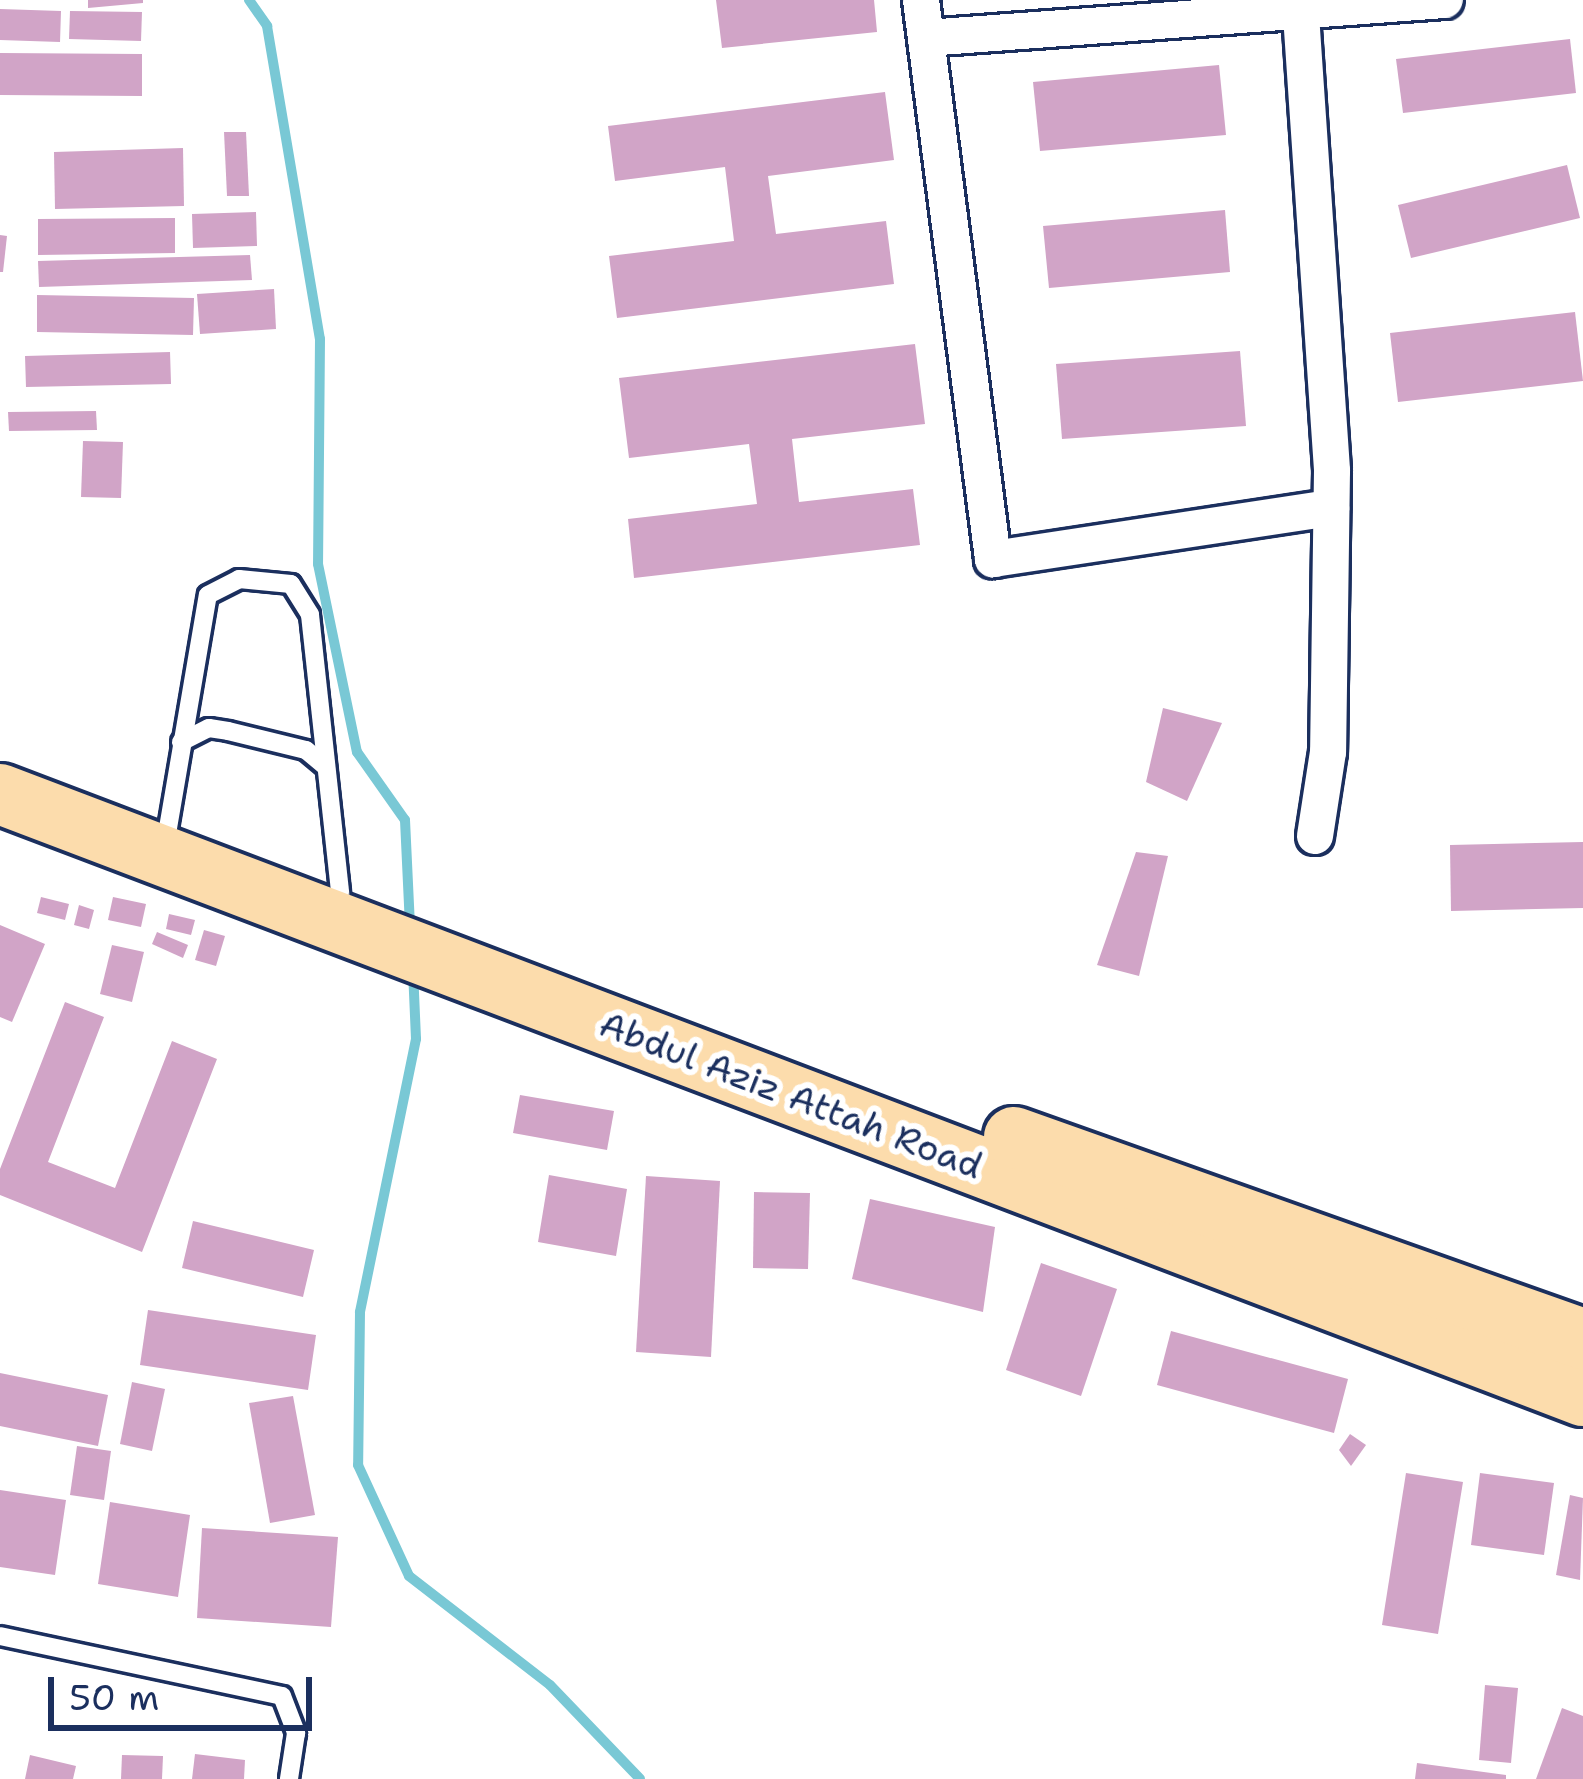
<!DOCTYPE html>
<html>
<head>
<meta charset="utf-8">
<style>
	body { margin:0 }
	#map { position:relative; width:1583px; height:1779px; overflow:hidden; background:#fff; font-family:"Shantell Sans",sans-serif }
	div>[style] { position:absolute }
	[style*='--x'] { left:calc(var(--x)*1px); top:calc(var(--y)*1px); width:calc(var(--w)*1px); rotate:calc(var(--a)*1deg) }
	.stream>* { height:10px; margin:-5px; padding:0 5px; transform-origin:5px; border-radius:5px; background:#79c8d5 }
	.building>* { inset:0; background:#d1a4c7 }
	.roads { filter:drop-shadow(3px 0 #1b2f5e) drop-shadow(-3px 0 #1b2f5e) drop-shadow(0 3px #1b2f5e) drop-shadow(0 -3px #1b2f5e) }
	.service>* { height:18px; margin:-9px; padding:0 9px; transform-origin:9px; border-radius:9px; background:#fff }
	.minor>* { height:36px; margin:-18px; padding:0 18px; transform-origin:18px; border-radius:18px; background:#fff }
	.trunk>* { height:60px; margin:-30px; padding:0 30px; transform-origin:30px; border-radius:30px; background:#fcdcac }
	span { translate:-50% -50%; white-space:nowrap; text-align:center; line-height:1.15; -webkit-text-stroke:12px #fff; paint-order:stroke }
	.street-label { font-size:36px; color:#1b2f5e }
	.scale { position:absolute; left:48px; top:1677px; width:264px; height:54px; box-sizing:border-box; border:6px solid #1b2f5e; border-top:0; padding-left:15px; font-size:36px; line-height:42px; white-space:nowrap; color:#1b2f5e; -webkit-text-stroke:9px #fff; paint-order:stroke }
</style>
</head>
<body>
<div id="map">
	<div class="stream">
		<i style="--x:249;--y:0;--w:32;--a:55"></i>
		<i style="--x:267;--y:26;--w:317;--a:80.4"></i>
		<i style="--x:320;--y:339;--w:225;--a:90.5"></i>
		<i style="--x:318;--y:564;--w:192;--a:78.3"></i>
		<i style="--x:357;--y:752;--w:83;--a:54.8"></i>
		<i style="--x:405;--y:820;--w:108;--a:87.3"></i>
		<i style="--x:413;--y:970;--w:69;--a:87.5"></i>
		<i style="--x:416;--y:1039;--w:279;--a:101.6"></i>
		<i style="--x:360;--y:1312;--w:153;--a:90.7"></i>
		<i style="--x:358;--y:1465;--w:122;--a:65.3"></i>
		<i style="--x:409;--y:1576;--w:178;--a:37.7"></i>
		<i style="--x:550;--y:1685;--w:130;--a:46.2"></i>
	</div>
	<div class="building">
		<i style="clip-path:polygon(88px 0,143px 0,143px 3px,88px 8px)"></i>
		<i style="clip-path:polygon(716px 0,874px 0,877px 32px,722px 48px)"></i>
		<i style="clip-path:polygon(0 9px,61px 11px,60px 42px,0 40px)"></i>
		<i style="clip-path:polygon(70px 11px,142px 12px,141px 41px,69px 39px)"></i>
		<i style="clip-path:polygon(1570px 39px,1576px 93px,1403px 113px,1396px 59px)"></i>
		<i style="clip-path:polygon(0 53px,142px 54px,142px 96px,0 95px)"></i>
		<i style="clip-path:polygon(1219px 65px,1226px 135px,1040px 151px,1033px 82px)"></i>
		<i style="clip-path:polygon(885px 92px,894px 160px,768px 176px,776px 234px,886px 221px,894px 284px,617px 318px,609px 256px,734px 241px,725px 167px,615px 181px,608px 126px)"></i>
		<i style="clip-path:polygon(224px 132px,246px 132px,249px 196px,227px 196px)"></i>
		<i style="clip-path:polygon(183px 148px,184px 206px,55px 209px,54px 152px)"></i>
		<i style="clip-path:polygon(1567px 165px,1580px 218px,1411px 258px,1398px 205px)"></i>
		<i style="clip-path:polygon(1225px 210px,1230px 272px,1049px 288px,1043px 226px)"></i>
		<i style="clip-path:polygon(256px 212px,257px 246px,193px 248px,192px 214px)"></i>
		<i style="clip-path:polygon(175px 218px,175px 253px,38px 255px,38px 219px)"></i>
		<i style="clip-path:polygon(0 235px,7px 236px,3px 272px,0 272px)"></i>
		<i style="clip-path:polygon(250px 255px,252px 280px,39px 287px,38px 261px)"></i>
		<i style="clip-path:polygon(274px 289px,276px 329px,200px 334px,197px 294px)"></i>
		<i style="clip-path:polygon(37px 295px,194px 298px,193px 335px,37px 332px)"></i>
		<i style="clip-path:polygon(1575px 312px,1583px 381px,1398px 402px,1390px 333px)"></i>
		<i style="clip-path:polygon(915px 344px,925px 424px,792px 439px,799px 502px,913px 489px,920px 545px,634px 578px,628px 519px,757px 504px,749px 444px,629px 458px,619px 378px)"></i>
		<i style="clip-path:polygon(1240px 351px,1246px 426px,1062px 439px,1056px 364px)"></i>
		<i style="clip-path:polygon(170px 352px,171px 384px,26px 387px,25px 356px)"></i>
		<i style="clip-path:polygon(96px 411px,97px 430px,9px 431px,8px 412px)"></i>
		<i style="clip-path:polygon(83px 441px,123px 442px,121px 498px,81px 497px)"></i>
		<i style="clip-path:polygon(1163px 708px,1222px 723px,1187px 801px,1146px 782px)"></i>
		<i style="clip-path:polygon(1583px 842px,1583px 908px,1451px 911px,1450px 845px)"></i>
		<i style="clip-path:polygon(1136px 852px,1168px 856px,1139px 976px,1097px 965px)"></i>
		<i style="clip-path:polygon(41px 897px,69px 904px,65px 920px,37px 913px)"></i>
		<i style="clip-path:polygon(113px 897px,146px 904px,141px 927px,108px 920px)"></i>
		<i style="clip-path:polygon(79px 905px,94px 910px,89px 929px,74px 925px)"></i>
		<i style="clip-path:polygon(169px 914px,195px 920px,191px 935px,166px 929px)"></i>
		<i style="clip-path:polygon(0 925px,45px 944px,12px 1022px,0 1017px)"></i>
		<i style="clip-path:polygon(204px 930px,225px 936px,216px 966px,195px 960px)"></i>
		<i style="clip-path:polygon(157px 932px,188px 945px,183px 958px,152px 944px)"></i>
		<i style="clip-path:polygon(112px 945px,144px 952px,132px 1002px,100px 994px)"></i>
		<i style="clip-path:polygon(65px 1002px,104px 1017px,48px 1162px,115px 1188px,172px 1041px,217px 1059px,142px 1252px,0 1195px,0 1169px)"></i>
		<i style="clip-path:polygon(520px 1095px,614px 1111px,607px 1150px,513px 1133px)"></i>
		<i style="clip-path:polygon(549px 1175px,627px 1189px,616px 1256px,538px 1242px)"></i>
		<i style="clip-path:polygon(646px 1176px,720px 1181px,711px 1357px,636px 1352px)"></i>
		<i style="clip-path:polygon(754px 1192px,810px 1193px,808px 1269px,753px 1268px)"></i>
		<i style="clip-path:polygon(870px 1199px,995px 1227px,983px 1312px,852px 1279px)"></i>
		<i style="clip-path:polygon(193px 1221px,314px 1250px,303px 1297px,182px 1268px)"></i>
		<i style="clip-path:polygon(1041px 1263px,1117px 1289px,1081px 1396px,1006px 1370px)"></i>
		<i style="clip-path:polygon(148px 1310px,316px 1335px,308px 1390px,140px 1365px)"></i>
		<i style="clip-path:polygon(1171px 1331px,1348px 1379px,1334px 1433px,1157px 1385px)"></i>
		<i style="clip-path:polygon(0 1373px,108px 1395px,98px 1446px,0 1426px)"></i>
		<i style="clip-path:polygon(132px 1382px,165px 1389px,152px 1451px,120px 1444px)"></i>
		<i style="clip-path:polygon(293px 1396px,315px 1515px,270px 1523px,249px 1403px)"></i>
		<i style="clip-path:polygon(1350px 1434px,1366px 1445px,1351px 1466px,1339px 1450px)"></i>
		<i style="clip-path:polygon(77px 1446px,111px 1451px,104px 1500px,70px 1495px)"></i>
		<i style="clip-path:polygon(1406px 1473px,1463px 1482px,1438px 1634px,1382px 1625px)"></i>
		<i style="clip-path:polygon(1480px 1473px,1554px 1483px,1544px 1555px,1471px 1545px)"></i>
		<i style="clip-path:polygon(0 1490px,66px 1500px,55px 1575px,0 1567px)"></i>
		<i style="clip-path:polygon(1570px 1495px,1583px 1498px,1580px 1580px,1556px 1575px)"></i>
		<i style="clip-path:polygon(110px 1502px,190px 1515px,178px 1597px,98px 1584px)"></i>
		<i style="clip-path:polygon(202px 1528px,338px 1537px,331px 1627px,197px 1618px)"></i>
		<i style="clip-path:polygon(1485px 1685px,1518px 1688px,1511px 1763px,1479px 1760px)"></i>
		<i style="clip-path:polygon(1562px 1708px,1583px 1716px,1583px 1779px,1536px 1779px)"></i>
		<i style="clip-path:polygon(195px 1754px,245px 1760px,244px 1779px,192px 1779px)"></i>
		<i style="clip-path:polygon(30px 1755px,76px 1766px,73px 1779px,25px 1779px)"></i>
		<i style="clip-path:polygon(122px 1755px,163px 1756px,162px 1779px,121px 1779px)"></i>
		<i style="clip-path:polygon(1417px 1763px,1506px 1775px,1506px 1779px,1415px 1779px)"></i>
	</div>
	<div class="roads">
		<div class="service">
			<i style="--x:181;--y:742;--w:31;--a:-27"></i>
			<i style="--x:209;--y:728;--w:19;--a:9"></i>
			<i style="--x:228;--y:731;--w:80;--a:13.7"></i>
			<i style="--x:306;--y:750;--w:25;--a:40"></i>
			<i style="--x:168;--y:828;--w:236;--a:-80.3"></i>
			<i style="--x:208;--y:595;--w:35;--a:-27"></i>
			<i style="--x:239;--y:579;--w:52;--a:5.5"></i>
			<i style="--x:291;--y:584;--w:36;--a:58"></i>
			<i style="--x:310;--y:615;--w:280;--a:83.8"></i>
			<i style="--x:0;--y:1636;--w:288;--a:12"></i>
			<i style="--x:282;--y:1696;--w:40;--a:69"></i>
			<i style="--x:296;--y:1733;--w:47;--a:98.7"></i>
		</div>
		<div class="minor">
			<i style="--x:921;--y:0;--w:564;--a:82.66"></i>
			<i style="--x:993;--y:559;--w:342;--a:-8.6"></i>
			<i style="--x:1300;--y:0;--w:472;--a:86.1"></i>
			<i style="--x:1332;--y:471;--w:281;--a:90.8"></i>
			<i style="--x:1328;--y:752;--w:85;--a:98.8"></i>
			<i style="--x:926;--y:38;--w:520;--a:-4.19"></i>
		</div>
		<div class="trunk">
			<i style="--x:0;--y:794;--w:1694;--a:20.82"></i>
			<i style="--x:1014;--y:1137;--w:604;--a:19.55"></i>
		</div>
	</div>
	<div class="street-label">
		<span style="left:791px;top:1095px;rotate:21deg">Abdul Aziz Attah Road</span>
	</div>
	<div class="scale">50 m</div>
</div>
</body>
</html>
